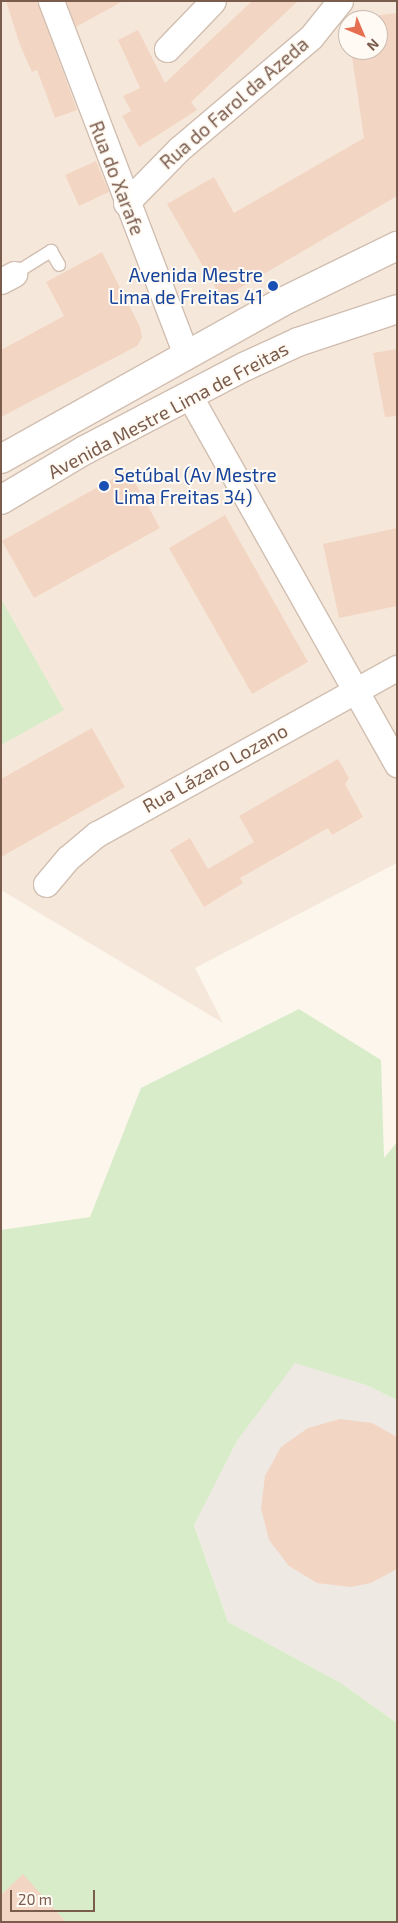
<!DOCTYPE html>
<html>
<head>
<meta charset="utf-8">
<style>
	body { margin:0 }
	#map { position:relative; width:398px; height:1923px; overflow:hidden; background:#fdf6ec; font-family:"Exo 2",sans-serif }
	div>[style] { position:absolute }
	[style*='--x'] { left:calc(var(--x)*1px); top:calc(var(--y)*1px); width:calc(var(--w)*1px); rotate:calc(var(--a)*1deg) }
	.residential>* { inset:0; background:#f5e8da }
	.industrial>* { inset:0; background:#efe9e4 }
	.green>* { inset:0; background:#d8ecc9 }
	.building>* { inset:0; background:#f3d5c3 }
	.roads { filter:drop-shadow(1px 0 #d1beb0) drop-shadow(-1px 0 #d1beb0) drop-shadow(0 1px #d1beb0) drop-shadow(0 -1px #d1beb0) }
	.service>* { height:12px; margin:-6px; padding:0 6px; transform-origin:6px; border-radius:6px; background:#fff }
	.minor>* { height:25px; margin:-12.5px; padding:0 12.5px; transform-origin:12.5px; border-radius:12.5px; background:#fff }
	.secondary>* { height:28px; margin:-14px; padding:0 14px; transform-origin:14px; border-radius:14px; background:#fff }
	.dots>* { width:14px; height:14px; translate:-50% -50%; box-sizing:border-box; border:2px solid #fffaf3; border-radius:50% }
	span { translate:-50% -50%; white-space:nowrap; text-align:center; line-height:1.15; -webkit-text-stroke:4px #fffaf3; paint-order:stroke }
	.street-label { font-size:19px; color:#7a5c4d }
	.transit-label { font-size:19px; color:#164399 }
	.right { translate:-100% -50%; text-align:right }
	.left { translate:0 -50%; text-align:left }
	.frame { position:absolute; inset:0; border:2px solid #7a5c4d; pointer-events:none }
	.north { position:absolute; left:338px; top:10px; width:50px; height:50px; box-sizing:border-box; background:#fffaf3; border:1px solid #cabbb1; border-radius:50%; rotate:135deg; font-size:14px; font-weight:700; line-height:20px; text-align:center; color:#7a5c4d }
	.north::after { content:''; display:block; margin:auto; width:18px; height:22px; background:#e76f51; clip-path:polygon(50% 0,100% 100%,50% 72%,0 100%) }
	.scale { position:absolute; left:10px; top:1890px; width:85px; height:22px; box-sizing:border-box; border:2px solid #7a5c4d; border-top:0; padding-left:6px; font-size:15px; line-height:18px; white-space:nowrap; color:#7a5c4d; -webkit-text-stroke:4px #fffaf3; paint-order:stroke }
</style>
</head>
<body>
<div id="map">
	<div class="residential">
		<i style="clip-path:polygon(evenodd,1px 1px,397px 1px,397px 863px,195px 968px,223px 1023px,1px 890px,1px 1px,348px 20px,378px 20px,378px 50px,348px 50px,348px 20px)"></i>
	</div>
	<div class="industrial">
		<i style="clip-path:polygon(295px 1362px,366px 1385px,397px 1400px,397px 1723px,341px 1683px,228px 1622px,194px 1524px,237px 1441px)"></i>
	</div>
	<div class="green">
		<i style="clip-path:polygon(1px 599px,64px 710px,1px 745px)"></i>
		<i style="clip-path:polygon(299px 1009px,381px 1060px,384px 1158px,397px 1142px,397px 1400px,366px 1385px,295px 1363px,237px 1441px,194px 1525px,228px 1622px,341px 1683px,397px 1723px,397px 1922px,66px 1922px,23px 1875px,1px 1895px,1px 1230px,90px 1217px,141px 1088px)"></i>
	</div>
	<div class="building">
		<i style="clip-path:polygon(6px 1px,37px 1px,77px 110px,55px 118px,37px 70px,32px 72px,20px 45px)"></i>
		<i style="clip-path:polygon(66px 1px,123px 1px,76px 27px)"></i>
		<i style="clip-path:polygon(252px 1px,298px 1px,191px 102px,197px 110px,139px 147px,122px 116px,131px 111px,123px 96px,140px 88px,118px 40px,138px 30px,165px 83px)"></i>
		<i style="clip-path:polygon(397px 13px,397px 196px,228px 295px,219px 294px,167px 204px,214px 177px,234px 213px,364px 138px,351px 50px,378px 50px,378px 20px,367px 20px,366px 17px)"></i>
		<i style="clip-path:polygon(96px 161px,109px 192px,79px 206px,65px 175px)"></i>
		<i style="clip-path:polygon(102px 252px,140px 327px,142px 338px,137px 346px,1px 417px,1px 350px,64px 316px,46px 282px)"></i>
		<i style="clip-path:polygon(397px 349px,397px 416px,385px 417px,373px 353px)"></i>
		<i style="clip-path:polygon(128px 470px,160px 528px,34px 598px,2px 541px)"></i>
		<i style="clip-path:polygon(225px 515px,308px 662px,252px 694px,169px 548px)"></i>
		<i style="clip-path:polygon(397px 528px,397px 606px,339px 618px,323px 544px)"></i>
		<i style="clip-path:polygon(92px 728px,125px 787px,1px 857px,1px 779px)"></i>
		<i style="clip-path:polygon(338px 759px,349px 778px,345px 784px,363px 817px,332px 835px,328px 828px,240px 878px,243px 883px,204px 907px,170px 850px,190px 838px,208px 869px,254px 842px,239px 816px)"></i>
		<i style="clip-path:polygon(340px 1419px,372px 1423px,397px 1437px,397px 1569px,371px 1583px,350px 1587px,317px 1583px,289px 1566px,269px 1540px,261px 1508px,265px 1476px,281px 1447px,308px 1428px)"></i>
		<i style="clip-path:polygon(23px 1874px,66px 1922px,1px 1922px,1px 1895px)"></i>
	</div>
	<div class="roads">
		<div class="service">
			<i style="--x:14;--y:274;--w:44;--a:-31.9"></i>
			<i style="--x:51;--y:251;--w:16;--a:60"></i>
		</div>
		<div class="minor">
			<i style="--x:51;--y:1;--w:378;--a:69.1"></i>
			<i style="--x:167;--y:49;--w:66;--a:-46.2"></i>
			<i style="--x:126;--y:203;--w:76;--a:-45.5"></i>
			<i style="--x:179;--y:149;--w:173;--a:-40.3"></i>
			<i style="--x:311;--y:37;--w:46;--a:-51.1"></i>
			<i style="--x:1;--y:281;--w:15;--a:-28"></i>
			<i style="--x:189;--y:395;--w:424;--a:60.6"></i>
			<i style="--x:46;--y:884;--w:34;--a:-50"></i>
			<i style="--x:68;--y:858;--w:38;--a:-40"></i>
			<i style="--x:97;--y:834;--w:343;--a:-29"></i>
		</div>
		<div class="secondary">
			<i style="--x:1;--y:459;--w:322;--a:-29.2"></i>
			<i style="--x:282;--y:302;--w:128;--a:-26"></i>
			<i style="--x:1;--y:500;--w:98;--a:-30.8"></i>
			<i style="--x:85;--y:450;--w:182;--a:-27.6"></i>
			<i style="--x:246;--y:366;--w:57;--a:-24.8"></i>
			<i style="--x:298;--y:342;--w:104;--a:-18.4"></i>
		</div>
	</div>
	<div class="dots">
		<i style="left:273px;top:286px;background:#1a4fb4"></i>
		<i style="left:104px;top:486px;background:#1a4fb4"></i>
	</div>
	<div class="street-label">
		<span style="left:234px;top:103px;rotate:-41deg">Rua do Farol da Azeda</span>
		<span style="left:117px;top:178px;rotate:69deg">Rua do Xarafe</span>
		<span style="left:168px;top:410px;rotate:-28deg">Avenida Mestre Lima de Freitas</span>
		<span style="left:215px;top:768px;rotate:-29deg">Rua Lázaro Lozano</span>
	</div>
	<div class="transit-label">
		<span class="right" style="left:263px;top:286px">Avenida Mestre<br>Lima de Freitas 41</span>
		<span class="left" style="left:114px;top:486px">Setúbal (Av Mestre<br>Lima Freitas 34)</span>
	</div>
	<div class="frame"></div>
	<div class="north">N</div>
	<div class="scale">20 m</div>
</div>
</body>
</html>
